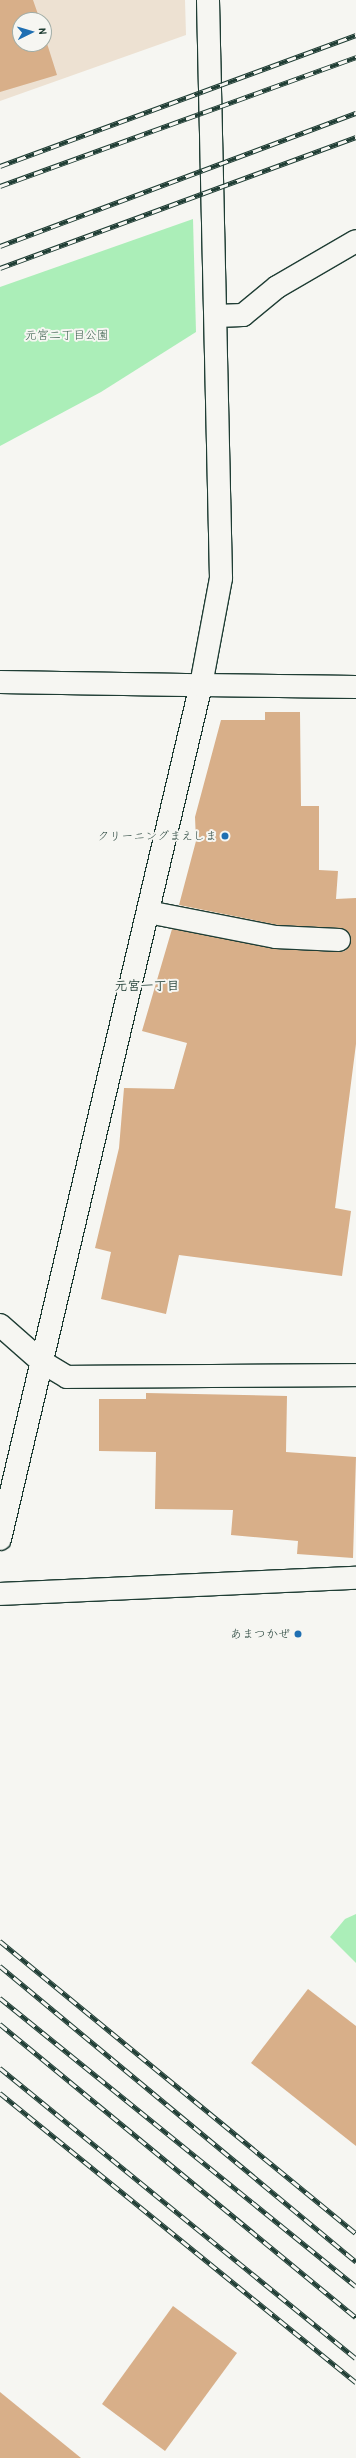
<!DOCTYPE html>
<html>
<head>
<meta charset="utf-8">
<style>
	body { margin:0 }
	#map { position:relative; width:356px; height:2458px; overflow:hidden; background:#f6f6f2; font-family:"Patrick Hand","Klee One",sans-serif }
	div>[style] { position:absolute }
	[style*='--x'] { left:calc(var(--x)*1px); top:calc(var(--y)*1px); width:calc(var(--w)*1px); rotate:calc(var(--a)*1deg) }
	.built>* { inset:0; background:#ede1d2 }
	.green>* { inset:0; background:#abeeb8 }
	.building>* { inset:0; background:#d8af89 }
	.roads { filter:drop-shadow(1px 0 #1f3d34) drop-shadow(-1px 0 #1f3d34) drop-shadow(0 1px #1f3d34) drop-shadow(0 -1px #1f3d34) }
	.minor>* { height:22px; margin:-11px; padding:0 11px; transform-origin:11px; border-radius:11px; background:#f6f6f2 }
	.tertiary>* { height:22px; margin:-11px; padding:0 11px; transform-origin:11px; border-radius:11px; background:#f6f6f2 }
	.rail>* { height:4.5px; margin-top:-2.25px; transform-origin:0; background:repeating-linear-gradient(90deg,#f6f6f2 0 9px,#1f3d34 0 18px); box-sizing:border-box; border-block:1px solid #1f3d34 }
	.dots>* { width:11px; height:11px; translate:-50% -50%; box-sizing:border-box; border:2px solid #f6f6f2; border-radius:50% }
	span { translate:-50% -50%; white-space:nowrap; text-align:center; line-height:1.15; -webkit-text-stroke:4px #f6f6f2; paint-order:stroke }
	.park-label { font-size:12px; color:#3b604e }
	.poi-label { font-size:12px; color:#1f3d34 }
	.right { translate:-100% -50%; text-align:right }
	.neighbourhood-label { font-size:13px; color:#1f3d34; font-weight:700 }
	.north { position:absolute; left:12px; top:12px; width:40px; height:40px; box-sizing:border-box; background:#f6f6f2; border:1px solid #a0aca6; border-radius:50%; rotate:85deg; font-size:11px; font-weight:700; line-height:16px; text-align:center; color:#1f3d34 }
	.north::after { content:''; display:block; margin:auto; width:14px; height:18px; background:#1f6fb2; clip-path:polygon(50% 0,100% 100%,50% 72%,0 100%) }
</style>
</head>
<body>
<div id="map">
	<div class="built">
		<i style="clip-path:polygon(evenodd,0 0,185px 0,186px 35px,0 101px,0 0,20px 20px,44px 20px,44px 44px,20px 44px,20px 20px)"></i>
	</div>
	<div class="green">
		<i style="clip-path:polygon(193px 219px,196px 332px,101px 392px,0 446px,0 287px)"></i>
		<i style="clip-path:polygon(356px 1914px,356px 1963px,330px 1937px,345px 1919px)"></i>
	</div>
	<div class="building">
		<i style="clip-path:polygon(0 0,33px 0,40px 20px,20px 20px,20px 44px,44px 44px,44px 34px,57px 75px,0 92px)"></i>
		<i style="clip-path:polygon(265px 712px,300px 712px,301px 806px,319px 806px,319px 870px,338px 871px,336px 899px,356px 898px,356px 1044px,335px 1208px,351px 1211px,342px 1276px,179px 1255px,166px 1314px,101px 1299px,111px 1252px,95px 1248px,119px 1148px,124px 1088px,174px 1089px,187px 1043px,142px 1031px,172px 929px,275px 949px,339px 952px,345px 951px,351px 941px,350px 934px,340px 928px,278px 925px,179px 905px,196px 841px,195px 817px,221px 720px,265px 720px)"></i>
		<i style="clip-path:polygon(146px 1393px,287px 1396px,286px 1452px,356px 1457px,353px 1558px,297px 1554px,298px 1541px,231px 1535px,233px 1510px,155px 1509px,156px 1452px,99px 1451px,99px 1399px,146px 1399px)"></i>
		<i style="clip-path:polygon(308px 1989px,356px 2026px,356px 2146px,251px 2063px)"></i>
		<i style="clip-path:polygon(173px 2306px,237px 2353px,165px 2451px,102px 2404px)"></i>
		<i style="clip-path:polygon(0 2392px,81px 2458px,0 2458px)"></i>
	</div>
	<div class="roads">
		<div class="minor">
			<i style="--x:216;--y:316;--w:27;--a:-2"></i>
			<i style="--x:243;--y:315;--w:44;--a:-39.5"></i>
			<i style="--x:277;--y:287;--w:91;--a:-30.2"></i>
			<i style="--x:0;--y:682;--w:201;--a:0.9"></i>
			<i style="--x:148;--y:912;--w:130;--a:11.1"></i>
			<i style="--x:276;--y:937;--w:63;--a:2.7"></i>
			<i style="--x:0;--y:1325;--w:56;--a:41.4"></i>
			<i style="--x:0;--y:1594;--w:356;--a:-2.6"></i>
		</div>
		<div class="tertiary">
			<i style="--x:201;--y:685;--w:155;--a:0.7"></i>
			<i style="--x:42;--y:1362;--w:29;--a:31"></i>
			<i style="--x:67;--y:1377;--w:289;--a:-0.4"></i>
			<i style="--x:0;--y:1539;--w:877;--a:-76.76"></i>
			<i style="--x:201;--y:685;--w:109;--a:-79.4"></i>
			<i style="--x:221;--y:578;--w:578;--a:-91.29"></i>
		</div>
	</div>
	<div class="rail">
		<i style="--x:0;--y:166;--w:379;--a:-20.2"></i>
		<i style="--x:0;--y:186;--w:379;--a:-19.9"></i>
		<i style="--x:0;--y:246;--w:380;--a:-20.5"></i>
		<i style="--x:0;--y:268;--w:379;--a:-20.2"></i>
		<i style="--x:0;--y:1941;--w:460;--a:39.4"></i>
		<i style="--x:0;--y:1966;--w:463;--a:39.7"></i>
		<i style="--x:0;--y:1998;--w:458;--a:39"></i>
		<i style="--x:0;--y:2024;--w:461;--a:39.5"></i>
		<i style="--x:0;--y:2068;--w:459;--a:39.2"></i>
		<i style="--x:0;--y:2093;--w:459;--a:39.1"></i>
	</div>
	<div class="dots">
		<i style="left:225px;top:836px;background:#1f6fb2"></i>
		<i style="left:298px;top:1634px;background:#1f6fb2"></i>
	</div>
	<div class="park-label">
		<span style="left:67px;top:335px">元宮二丁目公園</span>
	</div>
	<div class="poi-label">
		<span class="right" style="left:217px;top:836px">クリーニングまえしま</span>
		<span class="right" style="left:290px;top:1634px">あまつかぜ</span>
	</div>
	<div class="neighbourhood-label">
		<span style="left:147px;top:985px">元宮一丁目</span>
	</div>
	<div class="north">N</div>
</div>
</body>
</html>
